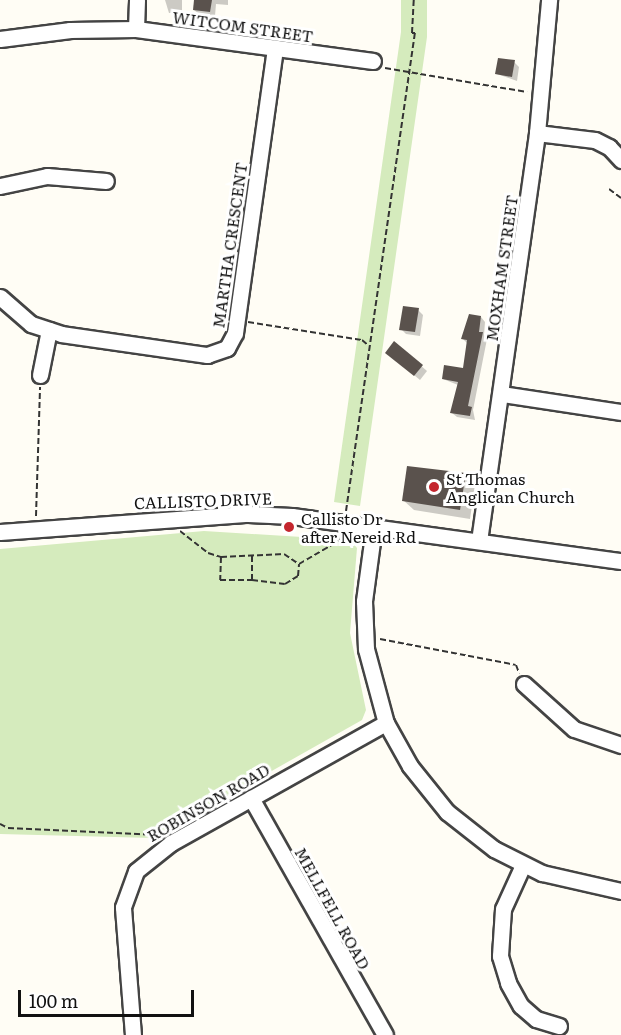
<!DOCTYPE html>
<html>
<head>
<meta charset="utf-8">
<style>
	body { margin:0 }
	#map { position:relative; width:621px; height:1035px; overflow:hidden; background:#fffdf5; font-family:Literata,serif }
	div>[style] { position:absolute }
	[style*='--x'] { left:calc(var(--x)*1px); top:calc(var(--y)*1px); width:calc(var(--w)*1px); rotate:calc(var(--a)*1deg) }
	.green>* { inset:0; background:#d5ebbd }
	.shadow>* { inset:0; background:#0003 }
	.building>* { inset:0; background:#5a524d }
	.path>* { height:2px; margin-top:-1px; transform-origin:0; background:repeating-linear-gradient(90deg,#333 0 6px,transparent 0 9px) }
	.roads { filter:drop-shadow(2px 0 #444) drop-shadow(-2px 0 #444) drop-shadow(0 2px #444) drop-shadow(0 -2px #444) }
	.minor>* { height:15px; margin:-7.5px; padding:0 7.5px; transform-origin:7.5px; border-radius:7.5px; background:#fff }
	.dots>* { width:16px; height:16px; translate:-50% -50%; box-sizing:border-box; border:3px solid #fff; border-radius:50% }
	span { translate:-50% -50%; white-space:nowrap; text-align:center; line-height:1.15; -webkit-text-stroke:6px #fff; paint-order:stroke }
	.street-label { font-size:16px; color:#111 }
	.poi-label { font-size:16px; color:#111 }
	.left { translate:0 -50%; text-align:left }
	.scale { position:absolute; left:18px; top:990px; width:176px; height:27px; box-sizing:border-box; border:3px solid #111; border-top:0; padding-left:8px; font-size:18px; line-height:21px; white-space:nowrap; color:#111; -webkit-text-stroke:4px #fff; paint-order:stroke }
</style>
</head>
<body>
<div id="map">
	<div class="green">
		<i style="clip-path:polygon(401px 0,427px 0,427px 37px,360px 506px,334px 502px,401px 32px)"></i>
		<i style="clip-path:polygon(204px 531px,350px 540px,357px 548px,350px 633px,366px 710px,362px 720px,153px 838px,0 834px,0 549px)"></i>
	</div>
	<div class="shadow">
		<i style="clip-path:polygon(165px 0,182px 0,182px 13px,169px 13px)"></i>
		<i style="clip-path:polygon(195px 0,228px 0,228px 5px,216px 4px,215px 16px,199px 14px,194px 10px)"></i>
		<i style="clip-path:polygon(514px 62px,519px 67px,517px 81px,497px 74px)"></i>
		<i style="clip-path:polygon(418px 310px,423px 315px,420px 336px,406px 334px,401px 329px)"></i>
		<i style="clip-path:polygon(481px 317px,485px 322px,484px 335px,487px 339px,473px 410px,475px 420px,457px 417px,452px 413px,458px 385px,443px 379px,464px 369px,468px 344px,463px 339px)"></i>
		<i style="clip-path:polygon(395px 343px,427px 371px,420px 380px,392px 357px)"></i>
		<i style="clip-path:polygon(465px 475px,475px 485px,470px 519px,414px 510px,403px 500px)"></i>
	</div>
	<div class="building">
		<i style="clip-path:polygon(194px 0,212px 0,210px 12px,193px 10px)"></i>
		<i style="clip-path:polygon(498px 58px,515px 60px,512px 77px,495px 74px)"></i>
		<i style="clip-path:polygon(403px 306px,419px 308px,415px 332px,399px 330px)"></i>
		<i style="clip-path:polygon(469px 314px,481px 316px,479px 332px,483px 332px,468px 406px,472px 407px,470px 416px,450px 413px,458px 382px,442px 379px,444px 365px,463px 368px,467px 340px,461px 339px)"></i>
		<i style="clip-path:polygon(394px 341px,423px 365px,414px 376px,385px 353px)"></i>
		<i style="clip-path:polygon(407px 466px,466px 473px,460px 510px,402px 501px)"></i>
	</div>
	<div class="path">
		<i style="--x:385;--y:68;--w:144;--a:9.6"></i>
		<i style="--x:609;--y:189;--w:15;--a:37"></i>
		<i style="--x:248;--y:322;--w:115;--a:9"></i>
		<i style="--x:362;--y:340;--w:8;--a:40"></i>
		<i style="--x:346;--y:511;--w:483;--a:-81.8"></i>
		<i style="--x:415;--y:33;--w:3;--a:180"></i>
		<i style="--x:412;--y:33;--w:33;--a:-87"></i>
		<i style="--x:36;--y:516;--w:129;--a:-88.2"></i>
		<i style="--x:180;--y:531;--w:36;--a:38"></i>
		<i style="--x:208;--y:553;--w:14;--a:17"></i>
		<i style="--x:221;--y:557;--w:63;--a:-2.7"></i>
		<i style="--x:284;--y:554;--w:18;--a:34"></i>
		<i style="--x:252;--y:556;--w:24;--a:90"></i>
		<i style="--x:252;--y:580;--w:33;--a:7"></i>
		<i style="--x:285;--y:584;--w:15;--a:-32"></i>
		<i style="--x:298;--y:576;--w:12;--a:-85"></i>
		<i style="--x:299;--y:564;--w:48;--a:-30.3"></i>
		<i style="--x:340;--y:540;--w:5;--a:-79"></i>
		<i style="--x:221;--y:557;--w:23;--a:92"></i>
		<i style="--x:220;--y:580;--w:32;--a:0"></i>
		<i style="--x:380;--y:639;--w:138;--a:10.8"></i>
		<i style="--x:516;--y:665;--w:9;--a:69"></i>
		<i style="--x:0;--y:824;--w:9;--a:27"></i>
		<i style="--x:8;--y:828;--w:151;--a:2.7"></i>
	</div>
	<div class="roads">
		<div class="minor">
			<i style="--x:136;--y:29;--w:29;--a:-88"></i>
			<i style="--x:0;--y:39;--w:71;--a:-7.3"></i>
			<i style="--x:70;--y:30;--w:66;--a:-0.9"></i>
			<i style="--x:136;--y:29;--w:239;--a:7.7"></i>
			<i style="--x:537;--y:133;--w:58;--a:6.9"></i>
			<i style="--x:595;--y:140;--w:16;--a:27"></i>
			<i style="--x:609;--y:147;--w:18;--a:47"></i>
			<i style="--x:0;--y:186;--w:48;--a:-12"></i>
			<i style="--x:47;--y:176;--w:59;--a:4.8"></i>
			<i style="--x:0;--y:297;--w:41;--a:41.1"></i>
			<i style="--x:31;--y:324;--w:32;--a:18"></i>
			<i style="--x:61;--y:334;--w:148;--a:8.2"></i>
			<i style="--x:207;--y:355;--w:21;--a:-19"></i>
			<i style="--x:227;--y:348;--w:17;--a:-62"></i>
			<i style="--x:235;--y:333;--w:288;--a:-82"></i>
			<i style="--x:40;--y:375;--w:46;--a:-78.7"></i>
			<i style="--x:502;--y:394;--w:120;--a:8.6"></i>
			<i style="--x:374;--y:527;--w:75;--a:97.7"></i>
			<i style="--x:364;--y:601;--w:48;--a:87.6"></i>
			<i style="--x:366;--y:649;--w:77;--a:74.9"></i>
			<i style="--x:386;--y:723;--w:49;--a:60.8"></i>
			<i style="--x:410;--y:766;--w:59;--a:51.2"></i>
			<i style="--x:447;--y:812;--w:60;--a:38.2"></i>
			<i style="--x:494;--y:849;--w:54;--a:26.6"></i>
			<i style="--x:542;--y:873;--w:81;--a:12.8"></i>
			<i style="--x:0;--y:532;--w:249;--a:-4.2"></i>
			<i style="--x:248;--y:514;--w:44;--a:2.6"></i>
			<i style="--x:292;--y:516;--w:332;--a:7.8"></i>
			<i style="--x:479;--y:541;--w:412;--a:-81.9"></i>
			<i style="--x:537;--y:133;--w:134;--a:-84.8"></i>
			<i style="--x:524;--y:684;--w:67;--a:42"></i>
			<i style="--x:574;--y:729;--w:50;--a:18.8"></i>
			<i style="--x:251;--y:798;--w:272;--a:60.5"></i>
			<i style="--x:523;--y:865;--w:48;--a:114.4"></i>
			<i style="--x:503;--y:909;--w:47;--a:93.7"></i>
			<i style="--x:500;--y:956;--w:28;--a:73"></i>
			<i style="--x:508;--y:983;--w:26;--a:61"></i>
			<i style="--x:521;--y:1006;--w:20;--a:41"></i>
			<i style="--x:536;--y:1019;--w:24;--a:17"></i>
			<i style="--x:133;--y:1035;--w:128;--a:-94.5"></i>
			<i style="--x:123;--y:907;--w:38;--a:-70"></i>
			<i style="--x:136;--y:871;--w:45;--a:-38.7"></i>
			<i style="--x:171;--y:843;--w:246;--a:-29.2"></i>
		</div>
	</div>
	<div class="dots">
		<i style="left:434px;top:487px;background:#c4262e"></i>
		<i style="left:289px;top:527px;background:#c4262e"></i>
	</div>
	<div class="street-label">
		<span style="left:243px;top:26px;rotate:8deg">WITCOM STREET</span>
		<span style="left:229px;top:245px;rotate:-82deg">MARTHA CRESCENT</span>
		<span style="left:501px;top:268px;rotate:-82deg">MOXHAM STREET</span>
		<span style="left:203px;top:500px;rotate:-2deg">CALLISTO DRIVE</span>
		<span style="left:208px;top:802px;rotate:-30deg">ROBINSON ROAD</span>
		<span style="left:333px;top:908px;rotate:61deg">MELLFELL ROAD</span>
	</div>
	<div class="poi-label">
		<span class="left" style="left:446px;top:487px">St Thomas<br>Anglican Church</span>
		<span class="left" style="left:301px;top:527px">Callisto Dr<br>after Nereid Rd</span>
	</div>
	<div class="scale">100 m</div>
</div>
</body>
</html>
